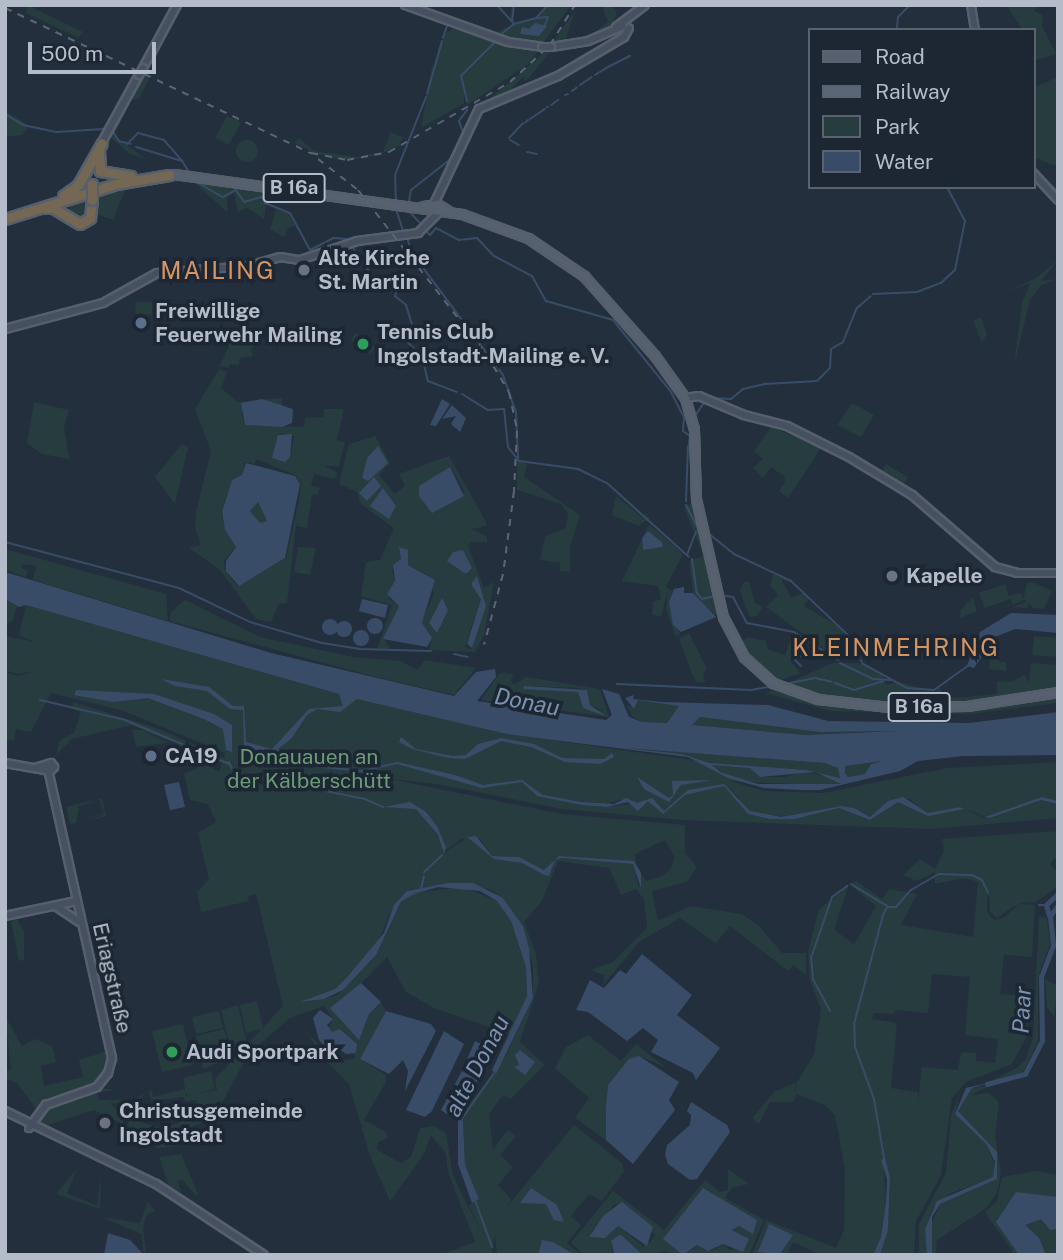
<!DOCTYPE html>
<html>
<head>
<meta charset="utf-8">
<style>
	body { margin:0 }
	#map { position:relative; width:1063px; height:1260px; overflow:hidden; background:#242f3e; font-family:"Public Sans",sans-serif }
	div>[style] { position:absolute }
	[style*='--x'] { left:calc(var(--x)*1px); top:calc(var(--y)*1px); width:calc(var(--w)*1px); rotate:calc(var(--a)*1deg) }
	.green>* { inset:0; background:#263c3f }
	.round { border-radius:50% }
	.water>* { inset:0; background:#394c67 }
	.stream>* { height:2px; margin:-1px; padding:0 1px; transform-origin:1px; border-radius:1px; background:#394c67 }
	.river>* { height:4.5px; margin:-2.25px; padding:0 2.25px; transform-origin:2.25px; border-radius:2.25px; background:#394c67 }
	.roads { filter:drop-shadow(2px 0 #565f6c) drop-shadow(-2px 0 #565f6c) drop-shadow(0 2px #565f6c) drop-shadow(0 -2px #565f6c) }
	.secondary>* { height:6px; margin:-3px; padding:0 3px; transform-origin:3px; border-radius:3px; background:#465061 }
	.primary>* { height:7px; margin:-3.5px; padding:0 3.5px; transform-origin:3.5px; border-radius:3.5px; background:#56606e }
	.highway>* { height:9px; margin:-4.5px; padding:0 4.5px; transform-origin:4.5px; border-radius:4.5px; background:#746855 }
	.rail>* { height:2px; margin-top:-1px; transform-origin:0; background:repeating-linear-gradient(90deg,#5a6575 0 7px,transparent 0 14px) }
	.bridges { filter:drop-shadow(2px 0 #565f6c) drop-shadow(-2px 0 #565f6c) drop-shadow(0 2px #565f6c) drop-shadow(0 -2px #565f6c) }
	.secondary-bridge>* { height:6px; margin:-3px; padding:0 3px; transform-origin:3px; border-radius:3px; background:#465061 }
	.highway-bridge>* { height:9px; margin:-4.5px; padding:0 4.5px; transform-origin:4.5px; border-radius:4.5px; background:#746855 }
	.dots>* { width:19px; height:19px; translate:-50% -50%; box-sizing:border-box; border:4px solid #1d2633; border-radius:50% }
	span { translate:-50% -50%; white-space:nowrap; text-align:center; line-height:1.15; -webkit-text-stroke:7px #1d2633; paint-order:stroke }
	.shield-label span { padding:2px 5px; background:#1d2633; border:2px solid; border-radius:5px; -webkit-text-stroke-width:0 }
	.shield-label { font-size:19px; color:#b4bcc9; font-weight:700 }
	.poi-label { font-size:21px; color:#b4bcc9; font-weight:700 }
	.left { translate:0 -50%; text-align:left }
	.park-label { font-size:21px; color:#6b9a76 }
	.street-label { font-size:21px; color:#b4bcc9 }
	.water-label { font-size:23px; color:#7c92b1; font-style:italic }
	.quarter-label { font-size:24px; color:#d59563; letter-spacing:2px }
	.frame { position:absolute; inset:0; border:7px solid #b4bcc9; pointer-events:none }
	.legend { position:absolute; left:808px; top:28px; width:228px; height:161px; box-sizing:border-box; background:#1d2633; border:2px solid #59626f; margin:0; padding:9px 12px; list-style:none; font-size:21px; color:#b4bcc9 }
	.legend li { display:flex; align-items:center; gap:14px; height:35px }
	.legend b { width:35px; border:2px solid #59626f }
	.scale { position:absolute; left:28px; top:42px; width:128px; height:32px; box-sizing:border-box; border:4px solid #b4bcc9; border-top:0; padding-left:9px; font-size:21px; line-height:24px; white-space:nowrap; color:#b4bcc9; -webkit-text-stroke:5px #1d2633; paint-order:stroke }
</style>
</head>
<body>
<div id="map">
	<div class="green">
		<i style="clip-path:polygon(27px 5px,37px 10px,83px 32px,79px 38px,26px 13px)"></i>
		<i style="clip-path:polygon(409px 5px,495px 33px,513px 24px,496px 5px,510px 18px,511px 9px,515px 5px,512px 18px,516px 22px,540px 16px,548px 5px,571px 5px,528px 64px,466px 106px,464px 86px,464px 103px,421px 128px,431px 71px,446px 33px,453px 29px,449px 21px)"></i>
		<i style="clip-path:polygon(602px 5px,612px 5px,617px 14px,609px 28px,565px 45px,551px 45px,576px 9px,565px 41px,592px 34px,608px 22px)"></i>
		<i style="clip-path:polygon(1006px 5px,1041px 5px,1034px 10px,1043px 16px,1042px 26px,1056px 54px,1033px 61px,1033px 30px,1023px 30px)"></i>
		<i style="clip-path:polygon(602px 37px,586px 46px,549px 53px,529px 78px,524px 81px,524px 76px,509px 91px,568px 69px,493px 98px,472px 114px,548px 49px)"></i>
		<i style="clip-path:polygon(142px 74px,149px 79px,139px 99px,130px 100px)"></i>
		<i style="clip-path:polygon(1058px 77px,1057px 147px,1058px 167px,1033px 157px,1033px 88px)"></i>
		<i style="clip-path:polygon(126px 102px,130px 103px,114px 135px,146px 159px,130px 154px,110px 137px,101px 159px,107px 173px,98px 159px)"></i>
		<i style="clip-path:polygon(5px 111px,30px 126px,22px 135px,5px 137px)"></i>
		<i style="clip-path:polygon(227px 116px,241px 122px,229px 145px,215px 138px)"></i>
		<i style="clip-path:polygon(391px 132px,404px 138px,398px 144px,407px 142px,379px 155px,356px 159px,337px 159px,315px 153px,294px 143px,299px 138px,314px 151px,356px 157px,383px 152px)"></i>
		<i class="round" style="left:236px;top:140px;width:22px;height:22px"></i>
		<i style="clip-path:polygon(187px 176px,268px 188px,264px 219px,247px 208px,238px 212px,234px 192px,227px 197px,227px 212px)"></i>
		<i style="clip-path:polygon(157px 177px,178px 177px,184px 182px,128px 183px,113px 220px,97px 214px,89px 226px,79px 229px,55px 213px,34px 213px,52px 209px,81px 226px,93px 215px,94px 192px,127px 182px)"></i>
		<i style="clip-path:polygon(91px 192px,90px 214px,85px 221px,67px 214px,72px 201px)"></i>
		<i style="clip-path:polygon(276px 209px,289px 214px,295px 226px,288px 228px,284px 237px,270px 229px)"></i>
		<i style="clip-path:polygon(1058px 260px,1041px 281px,1058px 279px,1040px 286px,1030px 300px,1014px 366px,1022px 303px,1030px 283px,1004px 293px,1036px 278px)"></i>
		<i class="round" style="left:296px;top:261px;width:18px;height:18px"></i>
		<i style="clip-path:polygon(135px 302px,152px 302px,152px 314px,146px 315px,155px 316px,136px 317px)"></i>
		<i style="clip-path:polygon(981px 317px,987px 334px,982px 342px,973px 321px)"></i>
		<i style="clip-path:polygon(196px 328px,228px 329px,232px 342px,263px 339px,251px 349px,253px 356px,240px 358px,239px 365px,230px 364px,229px 368px,219px 366px,229px 347px,221px 335px,199px 337px)"></i>
		<i style="clip-path:polygon(356px 333px,375px 347px,371px 354px,351px 340px)"></i>
		<i style="clip-path:polygon(evenodd,219px 369px,227px 372px,221px 388px,238px 402px,282px 398px,282px 407px,268px 402px,241px 412px,245px 425px,304px 427px,305px 418px,324px 417px,324px 409px,344px 409px,337px 440px,345px 443px,339px 466px,324px 466px,337px 472px,335px 479px,314px 474px,311px 485px,320px 488px,317px 495px,312px 494px,307px 528px,296px 526px,287px 603px,279px 604px,271px 622px,256px 619px,220px 570px,189px 548px,201px 545px,195px 527px,196px 512px,211px 451px,195px 409px,219px 369px,282px 433px,294px 436px,290px 457px,278px 435px,282px 433px,219px 369px,256px 459px,295px 475px,301px 484px,299px 500px,286px 558px,237px 586px,225px 570px,224px 561px,236px 547px,225px 530px,221px 511px,232px 480px,242px 475px,245px 462px,255px 464px,256px 459px)"></i>
		<i style="clip-path:polygon(34px 402px,69px 410px,64px 427px,69px 459px,42px 454px,27px 443px)"></i>
		<i style="clip-path:polygon(852px 403px,874px 415px,861px 437px,837px 425px)"></i>
		<i style="clip-path:polygon(771px 427px,821px 448px,788px 498px,779px 491px,786px 481px,784px 476px,771px 467px,763px 478px,753px 468px,763px 459px,754px 451px)"></i>
		<i style="clip-path:polygon(evenodd,375px 436px,390px 463px,379px 475px,395px 494px,405px 486px,399px 474px,449px 456px,486px 522px,486px 526px,471px 529px,487px 536px,487px 542px,471px 542px,468px 546px,484px 588px,494px 582px,484px 635px,475px 652px,429px 650px,431px 643px,421px 623px,434px 594px,428px 575px,408px 565px,406px 552px,399px 548px,401px 559px,392px 570px,395px 581px,389px 599px,399px 605px,384px 639px,390px 649px,377px 649px,392px 605px,361px 596px,366px 562px,380px 560px,394px 528px,361px 504px,357px 492px,339px 484px,349px 444px,375px 436px,367px 458px,387px 463px,368px 480px,362px 478px,367px 458px,375px 436px,453px 470px,465px 493px,428px 508px,425px 482px,453px 470px,375px 436px,475px 588px,485px 598px,471px 650px,465px 647px,481px 599px,475px 588px)"></i>
		<i style="clip-path:polygon(182px 444px,188px 447px,175px 504px,155px 477px)"></i>
		<i style="clip-path:polygon(517px 461px,527px 464px,524px 477px,580px 515px,570px 547px,570px 572px,560px 571px,560px 563px,540px 560px,545px 537px,566px 528px,568px 513px,561px 504px,517px 490px)"></i>
		<i style="clip-path:polygon(886px 464px,908px 477px,904px 484px,882px 471px)"></i>
		<i style="clip-path:polygon(616px 496px,642px 517px,646px 513px,649px 518px,639px 526px,612px 515px)"></i>
		<i style="clip-path:polygon(258px 502px,267px 522px,260px 524px,250px 511px)"></i>
		<i style="clip-path:polygon(694px 503px,704px 549px,702px 552px,685px 510px,685px 506px)"></i>
		<i style="clip-path:polygon(evenodd,649px 524px,683px 554px,666px 587px,672px 591px,669px 602px,680px 634px,676px 637px,666px 609px,668px 589px,661px 617px,652px 614px,653px 602px,661px 599px,658px 586px,622px 581px,649px 524px,648px 531px,662px 542px,663px 547px,643px 550px,642px 538px,648px 531px)"></i>
		<i style="clip-path:polygon(298px 547px,316px 548px,310px 575px,294px 572px)"></i>
		<i style="clip-path:polygon(5px 549px,166px 594px,168px 621px,33px 580px,36px 566px,22px 564px,21px 568px,28px 571px,26px 577px,5px 570px)"></i>
		<i style="clip-path:polygon(706px 555px,713px 590px,720px 618px,694px 598px,689px 561px)"></i>
		<i style="clip-path:polygon(773px 574px,785px 578px,796px 584px,782px 580px,791px 598px,804px 592px,809px 599px,804px 606px,843px 629px,857px 654px,854px 657px,839px 660px,766px 607px,778px 595px,770px 585px)"></i>
		<i style="clip-path:polygon(744px 582px,749px 582px,755px 603px,763px 607px,757px 616px,750px 617px,744px 603px,740px 590px)"></i>
		<i style="clip-path:polygon(1032px 582px,1052px 591px,1044px 609px,1033px 608px,1029px 603px,1027px 608px,1013px 607px,1026px 602px,1025px 600px,993px 611px,1012px 604px,1011px 599px,985px 608px,979px 593px,1005px 584px,1009px 596px,1021px 593px,1023px 600px,1027px 583px)"></i>
		<i style="clip-path:polygon(973px 597px,977px 611px,960px 618px,961px 610px)"></i>
		<i style="clip-path:polygon(5px 600px,17px 605px,13px 620px,5px 625px)"></i>
		<i style="clip-path:polygon(185px 600px,260px 637px,353px 657px,401px 661px,417px 670px,425px 660px,476px 668px,454px 695px,372px 676px,169px 621px,171px 612px)"></i>
		<i style="clip-path:polygon(evenodd,26px 605px,339px 694px,348px 705px,357px 698px,508px 734px,699px 761px,682px 754px,623px 747px,825px 763px,838px 768px,840px 778px,806px 770px,743px 766px,758px 771px,761px 777px,786px 777px,803px 771px,840px 780px,841px 784px,830px 786px,730px 781px,764px 791px,823px 793px,947px 768px,1058px 762px,1058px 801px,1042px 797px,988px 817px,960px 807px,928px 813px,909px 799px,888px 801px,870px 817px,854px 808px,841px 806px,786px 816px,761px 815px,749px 811px,729px 786px,748px 814px,770px 819px,795px 819px,839px 808px,870px 820px,898px 802px,915px 806px,925px 815px,964px 809px,984px 818px,1041px 800px,1058px 804px,1058px 818px,932px 829px,682px 820px,562px 809px,437px 784px,390px 779px,562px 814px,685px 825px,685px 853px,697px 867px,687px 882px,652px 891px,658px 921px,690px 906px,741px 914px,758px 925px,782px 953px,806px 953px,806px 975px,793px 965px,788px 971px,730px 926px,716px 943px,680px 918px,639px 942px,603px 985px,604px 975px,590px 970px,613px 962px,647px 928px,644px 899px,636px 889px,621px 895px,609px 868px,558px 861px,542px 901px,524px 922px,536px 954px,539px 983px,520px 1042px,545px 1065px,511px 1099px,503px 1095px,489px 1114px,493px 1149px,508px 1130px,516px 1136px,500px 1155px,513px 1167px,498px 1185px,511px 1199px,506px 1208px,574px 1125px,622px 1163px,624px 1171px,602px 1201px,589px 1194px,571px 1216px,581px 1225px,567px 1243px,581px 1255px,497px 1255px,495px 1235px,491px 1255px,441px 1255px,475px 1242px,448px 1172px,446px 1154px,431px 1135px,423px 1156px,390px 1201px,370px 1156px,349px 1084px,323px 1058px,307px 1032px,334px 1061px,354px 1059px,357px 1044px,341px 1029px,333px 1033px,328px 1029px,333px 1019px,324px 1006px,290px 1018px,249px 1053px,219px 1108px,211px 1118px,178px 1134px,179px 1146px,156px 1148px,155px 1141px,125px 1127px,131px 1119px,164px 1129px,199px 1114px,196px 1100px,186px 1102px,183px 1097px,152px 1101px,149px 1094px,151px 1088px,153px 1097px,185px 1089px,183px 1078px,211px 1071px,215px 1089px,187px 1096px,186px 1092px,185px 1096px,217px 1090px,215px 1079px,283px 1006px,256px 894px,248px 896px,249px 901px,201px 912px,197px 892px,209px 879px,198px 833px,216px 822px,208px 804px,190px 800px,184px 774px,196px 769px,201px 761px,219px 772px,222px 763px,131px 725px,72px 739px,56px 755px,60px 740px,74px 733px,81px 712px,72px 709px,73px 702px,159px 729px,224px 758px,225px 753px,124px 711px,51px 693px,31px 732px,16px 729px,14px 741px,5px 739px,5px 672px,18px 676px,35px 671px,17px 674px,5px 670px,5px 636px,35px 642px,19px 635px,26px 605px,561px 799px,603px 804px,621px 800px,631px 801px,633px 804px,600px 807px,561px 799px,26px 605px,416px 805px,437px 826px,445px 851px,461px 839px,465px 839px,443px 854px,441px 841px,416px 805px,26px 605px,468px 837px,480px 839px,492px 856px,519px 857px,547px 871px,553px 861px,559px 856px,636px 862px,635px 854px,665px 840px,675px 857px,670px 870px,660px 877px,646px 881px,641px 873px,639px 888px,633px 864px,561px 858px,555px 860px,549px 875px,544px 875px,522px 863px,494px 859px,468px 837px,26px 605px,447px 883px,489px 889px,503px 898px,523px 926px,533px 967px,533px 998px,505px 1058px,458px 1119px,463px 1122px,465px 1165px,479px 1199px,469px 1205px,482px 1234px,453px 1176px,446px 1133px,433px 1126px,420px 1128px,411px 1157px,401px 1163px,377px 1150px,378px 1142px,388px 1138px,386px 1132px,364px 1120px,386px 1082px,386px 1075px,360px 1059px,386px 1011px,381px 1002px,369px 1014px,361px 1033px,331px 1007px,341px 1004px,387px 957px,406px 992px,434px 1008px,512px 1035px,527px 995px,526px 967px,511px 921px,497px 901px,462px 887px,414px 893px,402px 902px,376px 955px,351px 982px,336px 996px,306px 1002px,335px 989px,348px 976px,379px 940px,391px 911px,409px 890px,447px 883px)"></i>
		<i style="clip-path:polygon(689px 633px,707px 669px,703px 674px,705px 683px,697px 682px,692px 674px,679px 638px)"></i>
		<i style="clip-path:polygon(1034px 636px,1058px 638px,1058px 657px,1032px 655px)"></i>
		<i style="clip-path:polygon(748px 637px,766px 641px,767px 649px,785px 655px,790px 642px,803px 647px,790px 660px,800px 673px,776px 682px,753px 666px,737px 644px)"></i>
		<i style="clip-path:polygon(991px 651px,999px 652px,998px 661px,1006px 662px,1006px 671px,989px 669px)"></i>
		<i style="clip-path:polygon(833px 663px,859px 663px,883px 676px,886px 685px,898px 682px,936px 692px,940px 687px,943px 699px,997px 694px,997px 681px,1011px 682px,1025px 675px,1029px 683px,1031px 663px,1058px 665px,1058px 703px,970px 714px,831px 711px,765px 693px)"></i>
		<i style="clip-path:polygon(evenodd,500px 673px,514px 674px,510px 681px,514px 685px,526px 677px,600px 689px,609px 717px,481px 700px,500px 673px,524px 686px,579px 688px,587px 690px,590px 705px,605px 711px,583px 708px,578px 692px,524px 686px)"></i>
		<i style="clip-path:polygon(637px 700px,646px 700px,679px 706px,667px 723px,642px 722px,633px 717px,626px 704px,635px 709px)"></i>
		<i style="clip-path:polygon(700px 717px,820px 732px,899px 730px,805px 735px,692px 725px)"></i>
		<i style="clip-path:polygon(132px 730px,142px 730px,168px 743px,136px 747px)"></i>
		<i style="clip-path:polygon(883px 761px,871px 764px,865px 774px,848px 777px,845px 773px,845px 766px)"></i>
		<i style="clip-path:polygon(102px 798px,106px 816px,82px 822px,104px 815px,101px 801px,98px 799px,84px 803px,100px 801px,103px 814px,81px 820px,102px 813px,99px 801px,79px 806px,76px 823px,70px 824px,66px 807px)"></i>
		<i style="clip-path:polygon(evenodd,1058px 831px,1058px 861px,1054px 858px,1050px 865px,1058px 872px,1058px 886px,1035px 903px,1025px 902px,1011px 908px,997px 918px,990px 912px,990px 899px,987px 894px,987px 912px,994px 920px,1003px 918px,1020px 904px,1035px 905px,1032px 957px,1004px 955px,1000px 994px,1029px 997px,1027px 1036px,1012px 1064px,966px 1082px,952px 1098px,941px 1175px,916px 1221px,914px 1255px,880px 1255px,888px 1229px,890px 1188px,886px 1159px,883px 1157px,886px 1203px,881px 1237px,873px 1255px,822px 1255px,793px 1242px,787px 1255px,752px 1255px,766px 1220px,836px 1248px,844px 1230px,845px 1169px,835px 1115px,825px 1105px,796px 1094px,794px 1102px,770px 1102px,759px 1124px,752px 1118px,774px 1092px,795px 1083px,796px 1093px,796px 1084px,814px 1054px,821px 1009px,810px 980px,808px 952px,819px 909px,848px 887px,834px 930px,854px 944px,876px 906px,850px 885px,856px 881px,882px 899px,889px 889px,917px 894px,901px 925px,973px 937px,978px 882px,965px 878px,935px 884px,935px 872px,917px 881px,903px 875px,920px 859px,935px 869px,944px 851px,942px 839px,1058px 831px,932px 974px,970px 977px,965px 1035px,998px 1039px,995px 1063px,976px 1061px,976px 1053px,961px 1052px,958px 1070px,922px 1067px,918px 1102px,918px 1092px,891px 1088px,897px 1023px,872px 1019px,874px 1013px,894px 1014px,896px 1010px,928px 1013px,932px 974px)"></i>
		<i style="clip-path:polygon(1039px 916px,1047px 918px,1050px 944px,1038px 976px,1038px 1042px,1023px 1072px,989px 1082px,1017px 1068px,1026px 1059px,1033px 1037px)"></i>
		<i style="clip-path:polygon(17px 919px,24px 932px,24px 960px,19px 961px,11px 921px)"></i>
		<i style="clip-path:polygon(1045px 979px,1058px 986px,1054px 1017px,1047px 1007px)"></i>
		<i style="clip-path:polygon(257px 1001px,263px 1029px,246px 1033px,240px 1005px)"></i>
		<i style="clip-path:polygon(238px 1005px,247px 1043px,230px 1047px,221px 1010px)"></i>
		<i style="clip-path:polygon(219px 1011px,223px 1028px,196px 1034px,192px 1017px)"></i>
		<i style="clip-path:polygon(5px 1016px,22px 1046px,35px 1039px,52px 1046px,56px 1062px,41px 1066px,44px 1086px,83px 1077px,79px 1060px,107px 1051px,107px 1070px,96px 1084px,80px 1093px,48px 1101px,37px 1110px,17px 1083px,5px 1078px,5px 1069px,9px 1071px,11px 1067px)"></i>
		<i style="clip-path:polygon(183px 1024px,193px 1065px,162px 1072px,152px 1031px)"></i>
		<i style="clip-path:polygon(224px 1029px,231px 1057px,203px 1069px,196px 1036px)"></i>
		<i style="clip-path:polygon(588px 1035px,621px 1061px,636px 1044px,667px 1068px,639px 1056px,629px 1060px,608px 1085px,606px 1140px,575px 1118px,589px 1098px,555px 1068px,566px 1047px)"></i>
		<i style="clip-path:polygon(991px 1085px,971px 1095px,989px 1093px,999px 1102px,995px 1137px,1001px 1172px,997px 1193px,985px 1209px,937px 1240px,936px 1255px,931px 1255px,929px 1229px,940px 1204px,997px 1179px,997px 1152px,958px 1111px,972px 1088px)"></i>
		<i style="clip-path:polygon(101px 1088px,117px 1090px,97px 1092px,99px 1100px,133px 1100px,147px 1092px,135px 1104px,110px 1103px,125px 1117px,122px 1124px,94px 1110px,41px 1127px,42px 1116px,50px 1108px,82px 1099px)"></i>
		<i style="clip-path:polygon(959px 1094px,955px 1114px,987px 1145px,996px 1168px,993px 1177px,949px 1194px,933px 1208px,925px 1229px,927px 1255px,919px 1255px,919px 1224px,946px 1173px,951px 1117px)"></i>
		<i style="clip-path:polygon(181px 1154px,198px 1194px,196px 1196px,183px 1180px,177px 1181px,181px 1192px,169px 1186px,159px 1157px)"></i>
		<i style="clip-path:polygon(77px 1169px,67px 1193px,97px 1206px,101px 1175px,100px 1209px,56px 1194px)"></i>
		<i style="clip-path:polygon(evenodd,728px 1169px,749px 1184px,733px 1187px,725px 1198px,764px 1220px,749px 1255px,685px 1255px,697px 1245px,711px 1251px,724px 1244px,730px 1250px,749px 1239px,732px 1230px,753px 1219px,703px 1188px,670px 1234px,670px 1244px,683px 1255px,665px 1251px,643px 1255px,621px 1235px,611px 1244px,613px 1253px,584px 1255px,571px 1243px,613px 1191px,664px 1230px,705px 1180px,720px 1192px,728px 1190px,728px 1169px,615px 1204px,629px 1210px,655px 1235px,650px 1242px,643px 1246px,618px 1226px,605px 1238px,591px 1232px,615px 1204px)"></i>
		<i style="clip-path:polygon(1036px 1171px,1058px 1175px,1058px 1255px,1015px 1255px,985px 1212px,997px 1201px,1002px 1177px)"></i>
		<i style="clip-path:polygon(148px 1201px,155px 1211px,146px 1216px,143px 1229px,146px 1250px,144px 1255px,141px 1234px,102px 1217px,140px 1223px)"></i>
	</div>
	<div class="water">
		<i style="clip-path:polygon(535px 23px,547px 26px,539px 36px,520px 34px,522px 27px,529px 29px)"></i>
		<i style="clip-path:polygon(262px 399px,293px 409px,292px 423px,282px 427px,245px 425px,241px 403px)"></i>
		<i style="clip-path:polygon(442px 399px,450px 404px,436px 426px,430px 425px)"></i>
		<i style="clip-path:polygon(452px 405px,466px 418px,460px 432px,451px 424px,456px 416px,442px 419px)"></i>
		<i style="clip-path:polygon(292px 434px,290px 457px,285px 462px,272px 458px,278px 435px)"></i>
		<i style="clip-path:polygon(378px 446px,388px 463px,368px 481px,362px 478px,367px 458px)"></i>
		<i style="clip-path:polygon(evenodd,246px 463px,295px 476px,300px 484px,285px 558px,239px 586px,226px 571px,226px 561px,236px 547px,225px 530px,222px 511px,232px 480px,242px 475px,246px 463px,258px 502px,267px 521px,260px 523px,250px 511px,258px 502px)"></i>
		<i style="clip-path:polygon(450px 467px,464px 496px,432px 513px,419px 496px,419px 486px)"></i>
		<i style="clip-path:polygon(374px 477px,381px 486px,367px 501px,359px 493px)"></i>
		<i style="clip-path:polygon(383px 488px,396px 506px,389px 519px,370px 506px)"></i>
		<i style="clip-path:polygon(648px 531px,662px 542px,663px 547px,643px 550px,642px 538px)"></i>
		<i style="clip-path:polygon(399px 547px,408px 550px,408px 565px,435px 580px,422px 623px,432px 638px,427px 647px,383px 639px,399px 606px,387px 594px,395px 581px,393px 565px,401px 559px)"></i>
		<i style="clip-path:polygon(463px 550px,472px 568px,466px 574px,447px 561px,453px 552px)"></i>
		<i style="clip-path:polygon(evenodd,5px 572px,271px 653px,454px 696px,476px 672px,495px 669px,496px 677px,477px 701px,606px 720px,612px 715px,602px 689px,619px 694px,629px 717px,642px 722px,667px 723px,679px 706px,638px 700px,634px 709px,625px 698px,634px 695px,633px 699px,662px 702px,768px 705px,828px 721px,969px 723px,1058px 712px,1058px 755px,963px 756px,918px 761px,900px 771px,820px 790px,802px 790px,764px 788px,728px 778px,688px 757px,507px 734px,357px 699px,340px 712px,317px 709px,307px 715px,291px 739px,278px 749px,282px 755px,314px 765px,362px 770px,397px 762px,455px 775px,483px 785px,522px 780px,543px 795px,581px 802px,614px 804px,626px 798px,637px 803px,652px 798px,664px 811px,688px 790px,724px 784px,750px 811px,781px 817px,841px 806px,854px 808px,870px 817px,888px 801px,903px 797px,928px 813px,960px 807px,985px 817px,1042px 797px,1058px 801px,1058px 804px,1041px 800px,989px 818px,964px 809px,928px 816px,898px 802px,870px 820px,839px 808px,795px 819px,770px 819px,748px 814px,724px 786px,685px 795px,663px 814px,648px 801px,638px 811px,628px 802px,606px 807px,582px 805px,537px 796px,522px 782px,482px 788px,397px 764px,363px 772px,313px 767px,244px 746px,243px 710px,230px 709px,207px 691px,175px 686px,161px 679px,209px 687px,233px 706px,244px 706px,246px 742px,272px 749px,309px 709px,343px 706px,339px 694px,26px 605px,19px 607px,5px 599px,5px 572px,700px 717px,820px 732px,898px 731px,805px 735px,692px 725px,700px 717px,5px 572px,626px 748px,825px 763px,838px 768px,840px 778px,806px 770px,709px 763px,682px 754px,626px 748px,5px 572px,883px 761px,871px 764px,865px 774px,848px 777px,845px 773px,845px 766px,883px 761px,5px 572px,712px 765px,750px 768px,760px 777px,815px 772px,841px 784px,758px 784px,720px 772px,712px 765px)"></i>
		<i style="clip-path:polygon(477px 576px,486px 606px,472px 648px,467px 644px,481px 599px,471px 584px)"></i>
		<i style="clip-path:polygon(684px 587px,684px 593px,693px 593px,716px 617px,681px 632px,673px 625px,669px 602px,674px 589px)"></i>
		<i style="clip-path:polygon(442px 598px,448px 610px,437px 633px,429px 623px)"></i>
		<i style="clip-path:polygon(362px 599px,388px 605px,385px 618px,359px 611px)"></i>
		<i style="clip-path:polygon(1011px 613px,1058px 615px,1058px 633px,1015px 629px,995px 637px,974px 668px,967px 666px,980px 632px)"></i>
		<i class="round" style="left:367px;top:618px;width:16px;height:16px"></i>
		<i class="round" style="left:322px;top:619px;width:16px;height:16px"></i>
		<i class="round" style="left:336px;top:621px;width:16px;height:16px"></i>
		<i class="round" style="left:353px;top:630px;width:16px;height:16px"></i>
		<i style="clip-path:polygon(524px 686px,587px 690px,590px 705px,606px 716px,583px 708px,578px 692px,523px 689px)"></i>
		<i style="clip-path:polygon(76px 690px,154px 694px,214px 714px,232px 725px,232px 752px,226px 750px,223px 729px,204px 719px,148px 698px,113px 702px,74px 695px)"></i>
		<i style="clip-path:polygon(401px 737px,416px 749px,453px 756px,466px 755px,478px 744px,501px 738px,534px 744px,562px 758px,604px 759px,612px 753px,614px 757px,600px 764px,565px 762px,531px 747px,501px 741px,465px 759px,448px 758px,412px 749px,399px 742px)"></i>
		<i style="clip-path:polygon(637px 777px,669px 798px,673px 795px,672px 781px,713px 780px,681px 785px,669px 802px,644px 789px)"></i>
		<i style="clip-path:polygon(179px 782px,185px 807px,170px 810px,164px 785px)"></i>
		<i style="clip-path:polygon(410px 802px,426px 812px,437px 826px,446px 847px,444px 854px,438px 835px,416px 809px,383px 807px)"></i>
		<i style="clip-path:polygon(476px 836px,492px 856px,519px 857px,544px 870px,559px 856px,634px 861px,641px 873px,641px 888px,633px 864px,561px 858px,555px 860px,549px 876px,544px 875px,522px 863px,494px 859px,467px 837px)"></i>
		<i style="clip-path:polygon(447px 883px,473px 883px,503px 898px,523px 926px,529px 948px,533px 998px,496px 1074px,492px 1070px,527px 996px,526px 967px,511px 921px,497px 901px,480px 891px,438px 887px,414px 894px,401px 902px,376px 955px,343px 990px,324px 999px,300px 1002px,335px 989px,348px 976px,384px 933px,394px 905px,407px 891px)"></i>
		<i style="clip-path:polygon(642px 954px,692px 995px,677px 1015px,720px 1048px,696px 1080px,693px 1073px,651px 1052px,658px 1040px,643px 1028px,627px 1041px,588px 1012px,576px 1010px,590px 980px,604px 988px,620px 970px,626px 974px)"></i>
		<i style="clip-path:polygon(361px 983px,381px 1002px,369px 1014px,359px 1040px,330px 1008px)"></i>
		<i style="clip-path:polygon(320px 1010px,333px 1019px,327px 1025px,332px 1032px,340px 1029px,357px 1044px,356px 1053px,346px 1054px,339px 1049px,331px 1053px,319px 1040px,313px 1018px)"></i>
		<i style="clip-path:polygon(386px 1011px,431px 1024px,436px 1031px,405px 1091px,408px 1071px,403px 1060px,389px 1074px,360px 1059px)"></i>
		<i style="clip-path:polygon(444px 1031px,464px 1044px,432px 1111px,425px 1117px,406px 1110px)"></i>
		<i style="clip-path:polygon(475px 1041px,495px 1051px,480px 1075px,464px 1066px)"></i>
		<i style="clip-path:polygon(520px 1050px,535px 1062px,525px 1075px,514px 1067px,519px 1065px,515px 1055px)"></i>
		<i style="clip-path:polygon(639px 1056px,679px 1082px,669px 1100px,675px 1110px,633px 1164px,606px 1140px,606px 1108px,608px 1085px,629px 1059px)"></i>
		<i style="clip-path:polygon(462px 1071px,478px 1080px,455px 1116px,447px 1114px,441px 1110px)"></i>
		<i style="clip-path:polygon(992px 1082px,972px 1088px,958px 1111px,997px 1152px,997px 1179px,940px 1204px,932px 1217px,932px 1255px,927px 1255px,925px 1229px,937px 1201px,993px 1177px,995px 1162px,987px 1145px,955px 1114px,966px 1088px)"></i>
		<i style="clip-path:polygon(691px 1102px,727px 1125px,730px 1132px,697px 1179px,690px 1180px,668px 1164px,665px 1155px,667px 1145px,690px 1125px,691px 1115px,687px 1111px)"></i>
		<i style="clip-path:polygon(458px 1119px,463px 1121px,465px 1165px,479px 1199px,472px 1203px,458px 1164px)"></i>
		<i style="clip-path:polygon(885px 1157px,890px 1178px,888px 1230px,880px 1255px,873px 1255px,881px 1237px,886px 1203px,887px 1179px,881px 1160px)"></i>
		<i style="clip-path:polygon(531px 1188px,557px 1205px,564px 1222px,554px 1220px,546px 1204px,520px 1203px)"></i>
		<i style="clip-path:polygon(703px 1188px,757px 1220px,753px 1234px,739px 1226px,732px 1230px,749px 1239px,743px 1252px,723px 1244px,708px 1251px,697px 1245px,683px 1255px,663px 1239px)"></i>
		<i style="clip-path:polygon(1016px 1192px,1058px 1197px,1058px 1229px,1050px 1230px,1041px 1219px,1025px 1225px,1039px 1238px,1046px 1255px,1019px 1255px,996px 1222px)"></i>
		<i style="clip-path:polygon(622px 1202px,653px 1227px,647px 1246px,618px 1226px,605px 1238px,589px 1237px,604px 1215px)"></i>
		<i style="clip-path:polygon(769px 1224px,793px 1235px,779px 1255px,758px 1252px)"></i>
		<i style="clip-path:polygon(108px 1233px,130px 1240px,144px 1255px,104px 1255px)"></i>
		<i style="clip-path:polygon(619px 1235px,621px 1235px,643px 1255px,602px 1255px,614px 1253px,611px 1241px)"></i>
		<i style="clip-path:polygon(542px 1240px,553px 1242px,575px 1255px,538px 1255px)"></i>
	</div>
	<div class="stream">
		<i style="--x:497;--y:5;--w:25;--a:48"></i>
		<i style="--x:537;--y:18;--w:11;--a:-5"></i>
		<i style="--x:548;--y:17;--w:9;--a:111"></i>
		<i style="--x:512;--y:21;--w:16;--a:-83"></i>
		<i style="--x:897;--y:28;--w:11;--a:-85"></i>
		<i style="--x:898;--y:17;--w:17;--a:-45"></i>
		<i style="--x:500;--y:35;--w:18;--a:-38"></i>
		<i style="--x:514;--y:24;--w:23;--a:-15"></i>
		<i style="--x:536;--y:18;--w:18;--a:-47"></i>
		<i style="--x:443;--y:38;--w:13;--a:-72"></i>
		<i style="--x:606;--y:68;--w:27;--a:-27"></i>
		<i style="--x:600;--y:72;--w:6;--a:-31"></i>
		<i style="--x:595;--y:75;--w:4;--a:-34"></i>
		<i style="--x:580;--y:85;--w:14;--a:-34"></i>
		<i style="--x:576;--y:88;--w:1;--a:-45"></i>
		<i style="--x:572;--y:91;--w:4;--a:-34"></i>
		<i style="--x:427;--y:94;--w:55;--a:-74.2"></i>
		<i style="--x:565;--y:95;--w:3;--a:-18"></i>
		<i style="--x:467;--y:101;--w:26;--a:-103"></i>
		<i style="--x:461;--y:76;--w:49;--a:-45"></i>
		<i style="--x:551;--y:105;--w:9;--a:-36"></i>
		<i style="--x:547;--y:107;--w:1;--a:0"></i>
		<i style="--x:5;--y:114;--w:21;--a:31"></i>
		<i style="--x:23;--y:125;--w:34;--a:12"></i>
		<i style="--x:56;--y:132;--w:48;--a:-3.6"></i>
		<i style="--x:530;--y:119;--w:18;--a:-34"></i>
		<i style="--x:526;--y:122;--w:3;--a:-45"></i>
		<i style="--x:522;--y:124;--w:2;--a:-27"></i>
		<i style="--x:113;--y:132;--w:11;--a:56"></i>
		<i style="--x:119;--y:141;--w:12;--a:14"></i>
		<i style="--x:464;--y:135;--w:15;--a:-110"></i>
		<i style="--x:459;--y:121;--w:14;--a:-54"></i>
		<i style="--x:509;--y:138;--w:18;--a:-47"></i>
		<i style="--x:510;--y:140;--w:10;--a:29"></i>
		<i style="--x:127;--y:144;--w:16;--a:-45"></i>
		<i style="--x:138;--y:133;--w:27;--a:15"></i>
		<i style="--x:164;--y:140;--w:28;--a:49"></i>
		<i style="--x:136;--y:147;--w:48;--a:16.9"></i>
		<i style="--x:182;--y:161;--w:13;--a:58"></i>
		<i style="--x:527;--y:152;--w:10;--a:11"></i>
		<i style="--x:193;--y:180;--w:34;--a:30"></i>
		<i style="--x:223;--y:197;--w:15;--a:-28"></i>
		<i style="--x:236;--y:190;--w:14;--a:56"></i>
		<i style="--x:244;--y:202;--w:19;--a:-16"></i>
		<i style="--x:262;--y:197;--w:7;--a:63"></i>
		<i style="--x:265;--y:203;--w:27;--a:22"></i>
		<i style="--x:290;--y:213;--w:42;--a:61.6"></i>
		<i style="--x:310;--y:250;--w:27;--a:-27"></i>
		<i style="--x:334;--y:238;--w:13;--a:4"></i>
		<i style="--x:347;--y:239;--w:46;--a:55.6"></i>
		<i style="--x:373;--y:277;--w:20;--a:0"></i>
		<i style="--x:393;--y:277;--w:8;--a:45"></i>
		<i style="--x:399;--y:283;--w:14;--a:107"></i>
		<i style="--x:395;--y:296;--w:14;--a:39"></i>
		<i style="--x:406;--y:305;--w:21;--a:73"></i>
		<i style="--x:412;--y:325;--w:11;--a:142"></i>
		<i style="--x:403;--y:332;--w:6;--a:90"></i>
		<i style="--x:403;--y:338;--w:26;--a:43"></i>
		<i style="--x:422;--y:356;--w:26;--a:77"></i>
		<i style="--x:428;--y:381;--w:31;--a:21"></i>
		<i style="--x:409;--y:202;--w:12;--a:-81"></i>
		<i style="--x:411;--y:190;--w:52;--a:-38"></i>
		<i style="--x:396;--y:203;--w:28;--a:-92"></i>
		<i style="--x:395;--y:175;--w:84;--a:-68.3"></i>
		<i style="--x:396;--y:209;--w:25;--a:72"></i>
		<i style="--x:407;--y:209;--w:22;--a:47"></i>
		<i style="--x:425;--y:230;--w:7;--a:45"></i>
		<i style="--x:430;--y:235;--w:9;--a:-49"></i>
		<i style="--x:436;--y:228;--w:26;--a:28"></i>
		<i style="--x:459;--y:240;--w:18;--a:-6"></i>
		<i style="--x:477;--y:238;--w:25;--a:47"></i>
		<i style="--x:494;--y:256;--w:43;--a:27.8"></i>
		<i style="--x:532;--y:276;--w:29;--a:61"></i>
		<i style="--x:546;--y:301;--w:70;--a:15.8"></i>
		<i style="--x:613;--y:320;--w:92;--a:51.1"></i>
		<i style="--x:671;--y:392;--w:29;--a:63"></i>
		<i style="--x:684;--y:418;--w:12;--a:95"></i>
		<i style="--x:407;--y:237;--w:17;--a:73"></i>
		<i style="--x:412;--y:253;--w:152;--a:53.3"></i>
		<i style="--x:503;--y:375;--w:39;--a:71"></i>
		<i style="--x:516;--y:412;--w:46;--a:87.5"></i>
		<i style="--x:873;--y:294;--w:44;--a:-2.6"></i>
		<i style="--x:917;--y:292;--w:26;--a:-21"></i>
		<i style="--x:941;--y:283;--w:19;--a:-43"></i>
		<i style="--x:955;--y:270;--w:50;--a:-78.5"></i>
		<i style="--x:965;--y:221;--w:38;--a:-118"></i>
		<i style="--x:462;--y:394;--w:31;--a:32"></i>
		<i style="--x:488;--y:410;--w:16;--a:-4"></i>
		<i style="--x:504;--y:409;--w:38;--a:84"></i>
		<i style="--x:508;--y:447;--w:18;--a:52"></i>
		<i style="--x:519;--y:461;--w:60;--a:7.7"></i>
		<i style="--x:578;--y:469;--w:32;--a:26"></i>
		<i style="--x:607;--y:483;--w:110;--a:42.1"></i>
		<i style="--x:710;--y:398;--w:21;--a:3"></i>
		<i style="--x:731;--y:399;--w:16;--a:-40"></i>
		<i style="--x:743;--y:389;--w:23;--a:-13"></i>
		<i style="--x:765;--y:384;--w:52;--a:-3.3"></i>
		<i style="--x:817;--y:381;--w:18;--a:-45"></i>
		<i style="--x:830;--y:368;--w:19;--a:-87"></i>
		<i style="--x:831;--y:349;--w:14;--a:-30"></i>
		<i style="--x:843;--y:342;--w:37;--a:-68"></i>
		<i style="--x:857;--y:308;--w:18;--a:-41"></i>
		<i style="--x:695;--y:416;--w:18;--a:-56"></i>
		<i style="--x:683;--y:431;--w:9;--a:36"></i>
		<i style="--x:690;--y:436;--w:8;--a:97"></i>
		<i style="--x:686;--y:501;--w:55;--a:-87.9"></i>
		<i style="--x:686;--y:505;--w:28;--a:63"></i>
		<i style="--x:708;--y:533;--w:33;--a:39"></i>
		<i style="--x:734;--y:554;--w:63;--a:25.3"></i>
		<i style="--x:791;--y:581;--w:79;--a:43.5"></i>
		<i style="--x:848;--y:635;--w:33;--a:63"></i>
		<i style="--x:863;--y:664;--w:50;--a:28.6"></i>
		<i style="--x:907;--y:688;--w:27;--a:4"></i>
		<i style="--x:934;--y:690;--w:43;--a:-35.5"></i>
		<i style="--x:5;--y:542;--w:180;--a:14.8"></i>
		<i style="--x:179;--y:588;--w:79;--a:25.6"></i>
		<i style="--x:250;--y:622;--w:75;--a:16.3"></i>
		<i style="--x:322;--y:643;--w:37;--a:9"></i>
		<i style="--x:359;--y:649;--w:72;--a:1.6"></i>
		<i style="--x:687;--y:555;--w:25;--a:-69"></i>
		<i style="--x:692;--y:559;--w:34;--a:82"></i>
		<i style="--x:697;--y:593;--w:8;--a:50"></i>
		<i style="--x:702;--y:599;--w:13;--a:-13"></i>
		<i style="--x:720;--y:595;--w:13;--a:9"></i>
		<i style="--x:733;--y:597;--w:30;--a:62"></i>
		<i style="--x:747;--y:623;--w:48;--a:10.8"></i>
		<i style="--x:794;--y:632;--w:52;--a:32.5"></i>
		<i style="--x:454;--y:654;--w:14;--a:12"></i>
		<i style="--x:840;--y:663;--w:37;--a:26"></i>
		<i style="--x:873;--y:679;--w:18;--a:3"></i>
		<i style="--x:801;--y:666;--w:8;--a:-135"></i>
		<i style="--x:795;--y:660;--w:7;--a:-34"></i>
		<i style="--x:835;--y:683;--w:20;--a:20"></i>
		<i style="--x:854;--y:690;--w:30;--a:-17"></i>
		<i style="--x:617;--y:684;--w:134;--a:2.6"></i>
		<i style="--x:751;--y:690;--w:22;--a:-10"></i>
		<i style="--x:785;--y:684;--w:31;--a:-11"></i>
		<i style="--x:815;--y:678;--w:17;--a:13"></i>
		<i style="--x:40;--y:700;--w:87;--a:13.2"></i>
		<i style="--x:125;--y:720;--w:113;--a:22.9"></i>
		<i style="--x:229;--y:762;--w:12;--a:66"></i>
		<i style="--x:234;--y:773;--w:134;--a:11.2"></i>
		<i style="--x:365;--y:799;--w:20;--a:24"></i>
		<i style="--x:424;--y:872;--w:25;--a:-43"></i>
		<i style="--x:851;--y:884;--w:42;--a:31.4"></i>
		<i style="--x:421;--y:889;--w:13;--a:-77"></i>
		<i style="--x:1039;--y:905;--w:7;--a:0"></i>
		<i style="--x:830;--y:1011;--w:36;--a:-118"></i>
		<i style="--x:813;--y:979;--w:21;--a:-95"></i>
		<i style="--x:811;--y:958;--w:65;--a:-71"></i>
		<i style="--x:832;--y:897;--w:19;--a:-36"></i>
		<i style="--x:461;--y:1120;--w:57;--a:-54.9"></i>
		<i style="--x:884;--y:1158;--w:60;--a:-99.6"></i>
		<i style="--x:874;--y:1099;--w:55;--a:-110.1"></i>
		<i style="--x:855;--y:1047;--w:23;--a:-92"></i>
		<i style="--x:854;--y:1024;--w:113;--a:-75.1"></i>
		<i style="--x:883;--y:915;--w:9;--a:-63"></i>
		<i style="--x:887;--y:907;--w:9;--a:0"></i>
		<i style="--x:896;--y:907;--w:23;--a:-49"></i>
		<i style="--x:911;--y:890;--w:32;--a:-30"></i>
		<i style="--x:939;--y:874;--w:33;--a:2"></i>
		<i style="--x:972;--y:875;--w:11;--a:27"></i>
		<i style="--x:982;--y:880;--w:14;--a:65"></i>
		<i style="--x:475;--y:1200;--w:50;--a:70.1"></i>
	</div>
	<div class="river">
		<i style="--x:1049;--y:916;--w:11;--a:-105"></i>
		<i style="--x:1046;--y:905;--w:16;--a:-43"></i>
		<i style="--x:987;--y:1084;--w:39;--a:-15"></i>
		<i style="--x:1025;--y:1074;--w:38;--a:-63"></i>
		<i style="--x:1042;--y:1040;--w:63;--a:-90.9"></i>
		<i style="--x:1041;--y:977;--w:34;--a:-69"></i>
		<i style="--x:1053;--y:945;--w:29;--a:-96"></i>
		<i style="--x:1050;--y:916;--w:14;--a:-54"></i>
	</div>
	<div class="roads">
		<div class="secondary">
			<i style="--x:405;--y:5;--w:109;--a:19.8"></i>
			<i style="--x:508;--y:42;--w:34;--a:8"></i>
			<i style="--x:971;--y:5;--w:25;--a:81"></i>
			<i style="--x:616;--y:27;--w:36;--a:-37"></i>
			<i style="--x:551;--y:47;--w:37;--a:-9"></i>
			<i style="--x:588;--y:41;--w:38;--a:-23"></i>
			<i style="--x:143;--y:68;--w:72;--a:-61.6"></i>
			<i style="--x:101;--y:144;--w:79;--a:-61.2"></i>
			<i style="--x:1033;--y:173;--w:37;--a:47"></i>
			<i style="--x:434;--y:204;--w:105;--a:-64.7"></i>
			<i style="--x:479;--y:109;--w:86;--a:-22.7"></i>
			<i style="--x:558;--y:76;--w:77;--a:-30.6"></i>
			<i style="--x:624;--y:37;--w:10;--a:-61"></i>
			<i style="--x:5;--y:329;--w:101;--a:-14.9"></i>
			<i style="--x:103;--y:303;--w:62;--a:-29.1"></i>
			<i style="--x:157;--y:273;--w:92;--a:-4.4"></i>
			<i style="--x:249;--y:266;--w:32;--a:-16"></i>
			<i style="--x:280;--y:257;--w:20;--a:9"></i>
			<i style="--x:300;--y:260;--w:60;--a:-18.4"></i>
			<i style="--x:357;--y:241;--w:62;--a:-7.5"></i>
			<i style="--x:418;--y:233;--w:28;--a:-45"></i>
			<i style="--x:685;--y:398;--w:14;--a:-8"></i>
			<i style="--x:699;--y:396;--w:49;--a:22.9"></i>
			<i style="--x:744;--y:415;--w:44;--a:14.3"></i>
			<i style="--x:787;--y:426;--w:69;--a:26.6"></i>
			<i style="--x:849;--y:457;--w:74;--a:31.1"></i>
			<i style="--x:912;--y:495;--w:110;--a:40.9"></i>
			<i style="--x:995;--y:567;--w:23;--a:15"></i>
			<i style="--x:1017;--y:573;--w:41;--a:0"></i>
			<i style="--x:5;--y:763;--w:46;--a:10.1"></i>
			<i style="--x:50;--y:771;--w:6;--a:-45"></i>
			<i style="--x:54;--y:767;--w:5;--a:-127"></i>
			<i style="--x:51;--y:763;--w:14;--a:163"></i>
			<i style="--x:57;--y:907;--w:27;--a:34"></i>
			<i style="--x:5;--y:916;--w:73;--a:-11.9"></i>
			<i style="--x:5;--y:1111;--w:168;--a:25.8"></i>
			<i style="--x:156;--y:1184;--w:129;--a:33.3"></i>
			<i style="--x:29;--y:1128;--w:29;--a:-54"></i>
			<i style="--x:46;--y:1105;--w:54;--a:-19.4"></i>
			<i style="--x:97;--y:1087;--w:18;--a:-52"></i>
			<i style="--x:108;--y:1073;--w:16;--a:-75"></i>
			<i style="--x:112;--y:1058;--w:295;--a:-102.5"></i>
		</div>
		<div class="primary">
			<i style="--x:174;--y:174;--w:291;--a:7.9"></i>
			<i style="--x:462;--y:214;--w:70;--a:20"></i>
			<i style="--x:528;--y:238;--w:68;--a:34.2"></i>
			<i style="--x:584;--y:276;--w:107;--a:48.4"></i>
			<i style="--x:655;--y:356;--w:52;--a:54.5"></i>
			<i style="--x:685;--y:398;--w:32;--a:74"></i>
			<i style="--x:694;--y:429;--w:70;--a:88.4"></i>
			<i style="--x:696;--y:499;--w:121;--a:77.1"></i>
			<i style="--x:723;--y:617;--w:45;--a:62.3"></i>
			<i style="--x:744;--y:657;--w:39;--a:42"></i>
			<i style="--x:773;--y:683;--w:48;--a:19.6"></i>
			<i style="--x:818;--y:699;--w:71;--a:6.4"></i>
			<i style="--x:889;--y:707;--w:78;--a:-0.7"></i>
			<i style="--x:967;--y:706;--w:92;--a:-8.7"></i>
			<i style="--x:423;--y:206;--w:14;--a:-8"></i>
			<i style="--x:437;--y:204;--w:12;--a:31"></i>
		</div>
		<div class="highway">
			<i style="--x:99;--y:150;--w:21;--a:87"></i>
			<i style="--x:100;--y:171;--w:31;--a:9"></i>
			<i style="--x:63;--y:196;--w:19;--a:-36"></i>
			<i style="--x:78;--y:185;--w:48;--a:-60.3"></i>
			<i style="--x:44;--y:208;--w:9;--a:0"></i>
			<i style="--x:53;--y:208;--w:31;--a:31"></i>
			<i style="--x:80;--y:224;--w:12;--a:-31"></i>
			<i style="--x:90;--y:218;--w:18;--a:-84"></i>
			<i style="--x:5;--y:219;--w:116;--a:-17.5"></i>
			<i style="--x:116;--y:184;--w:54;--a:-9.6"></i>
		</div>
	</div>
	<div class="rail">
		<i style="--x:5;--y:8;--w:339;--a:25.4"></i>
		<i style="--x:311;--y:153;--w:37;--a:11"></i>
		<i style="--x:347;--y:160;--w:43;--a:-10.8"></i>
		<i style="--x:389;--y:152;--w:140;--a:-30"></i>
		<i style="--x:510;--y:82;--w:54;--a:-42.8"></i>
		<i style="--x:550;--y:45;--w:47;--a:-58"></i>
		<i style="--x:318;--y:159;--w:51;--a:37.8"></i>
		<i style="--x:358;--y:190;--w:208;--a:52"></i>
		<i style="--x:486;--y:354;--w:44;--a:58.8"></i>
		<i style="--x:509;--y:392;--w:40;--a:78"></i>
		<i style="--x:517;--y:431;--w:60;--a:92.9"></i>
		<i style="--x:514;--y:491;--w:84;--a:97.5"></i>
		<i style="--x:503;--y:574;--w:73;--a:105"></i>
	</div>
	<div class="bridges">
		<div class="secondary-bridge">
			<i style="--x:542;--y:47;--w:9;--a:0"></i>
			<i style="--x:139;--y:75;--w:8;--a:-60"></i>
		</div>
		<div class="highway-bridge">
			<i style="--x:92;--y:200;--w:16;--a:-90"></i>
		</div>
	</div>
	<div class="dots">
		<i style="left:304px;top:270px;background:#6b7280"></i>
		<i style="left:141px;top:323px;background:#5c6f8a"></i>
		<i style="left:363px;top:344px;background:#2e9e5b"></i>
		<i style="left:892px;top:576px;background:#6b7280"></i>
		<i style="left:151px;top:756px;background:#5c6f8a"></i>
		<i style="left:172px;top:1052px;background:#2e9e5b"></i>
		<i style="left:105px;top:1123px;background:#6b7280"></i>
	</div>
	<div class="shield-label">
		<span style="left:294px;top:188px">B 16a</span>
		<span style="left:919px;top:707px">B 16a</span>
	</div>
	<div class="poi-label">
		<span class="left" style="left:318px;top:270px">Alte Kirche<br>St. Martin</span>
		<span class="left" style="left:155px;top:323px">Freiwillige<br>Feuerwehr Mailing</span>
		<span class="left" style="left:377px;top:344px">Tennis Club<br>Ingolstadt-Mailing e. V.</span>
		<span class="left" style="left:906px;top:576px">Kapelle</span>
		<span class="left" style="left:165px;top:756px">CA19</span>
		<span class="left" style="left:186px;top:1052px">Audi Sportpark</span>
		<span class="left" style="left:119px;top:1123px">Christusgemeinde<br>Ingolstadt</span>
	</div>
	<div class="park-label">
		<span style="left:309px;top:769px">Donauauen an<br>der Kälberschütt</span>
	</div>
	<div class="street-label">
		<span style="left:112px;top:978px;rotate:77deg">Eriagstraße</span>
	</div>
	<div class="water-label">
		<span style="left:527px;top:702px;rotate:11deg">Donau</span>
		<span style="left:1022px;top:1010px;rotate:-87deg">Paar</span>
		<span style="left:477px;top:1066px;rotate:-62deg">alte Donau</span>
	</div>
	<div class="quarter-label">
		<span style="left:218px;top:271px">MAILING</span>
		<span style="left:896px;top:648px">KLEINMEHRING</span>
	</div>
	<div class="frame"></div>
	<ul class="legend">
	<li><b style="height:9px;background:#56606e"></b>Road</li>
	<li><b style="height:9px;background:#5a6575"></b>Railway</li>
	<li><b style="height:19px;background:#263c3f"></b>Park</li>
	<li><b style="height:19px;background:#394c67"></b>Water</li>
	</ul>
	<div class="scale">500 m</div>
</div>
</body>
</html>
